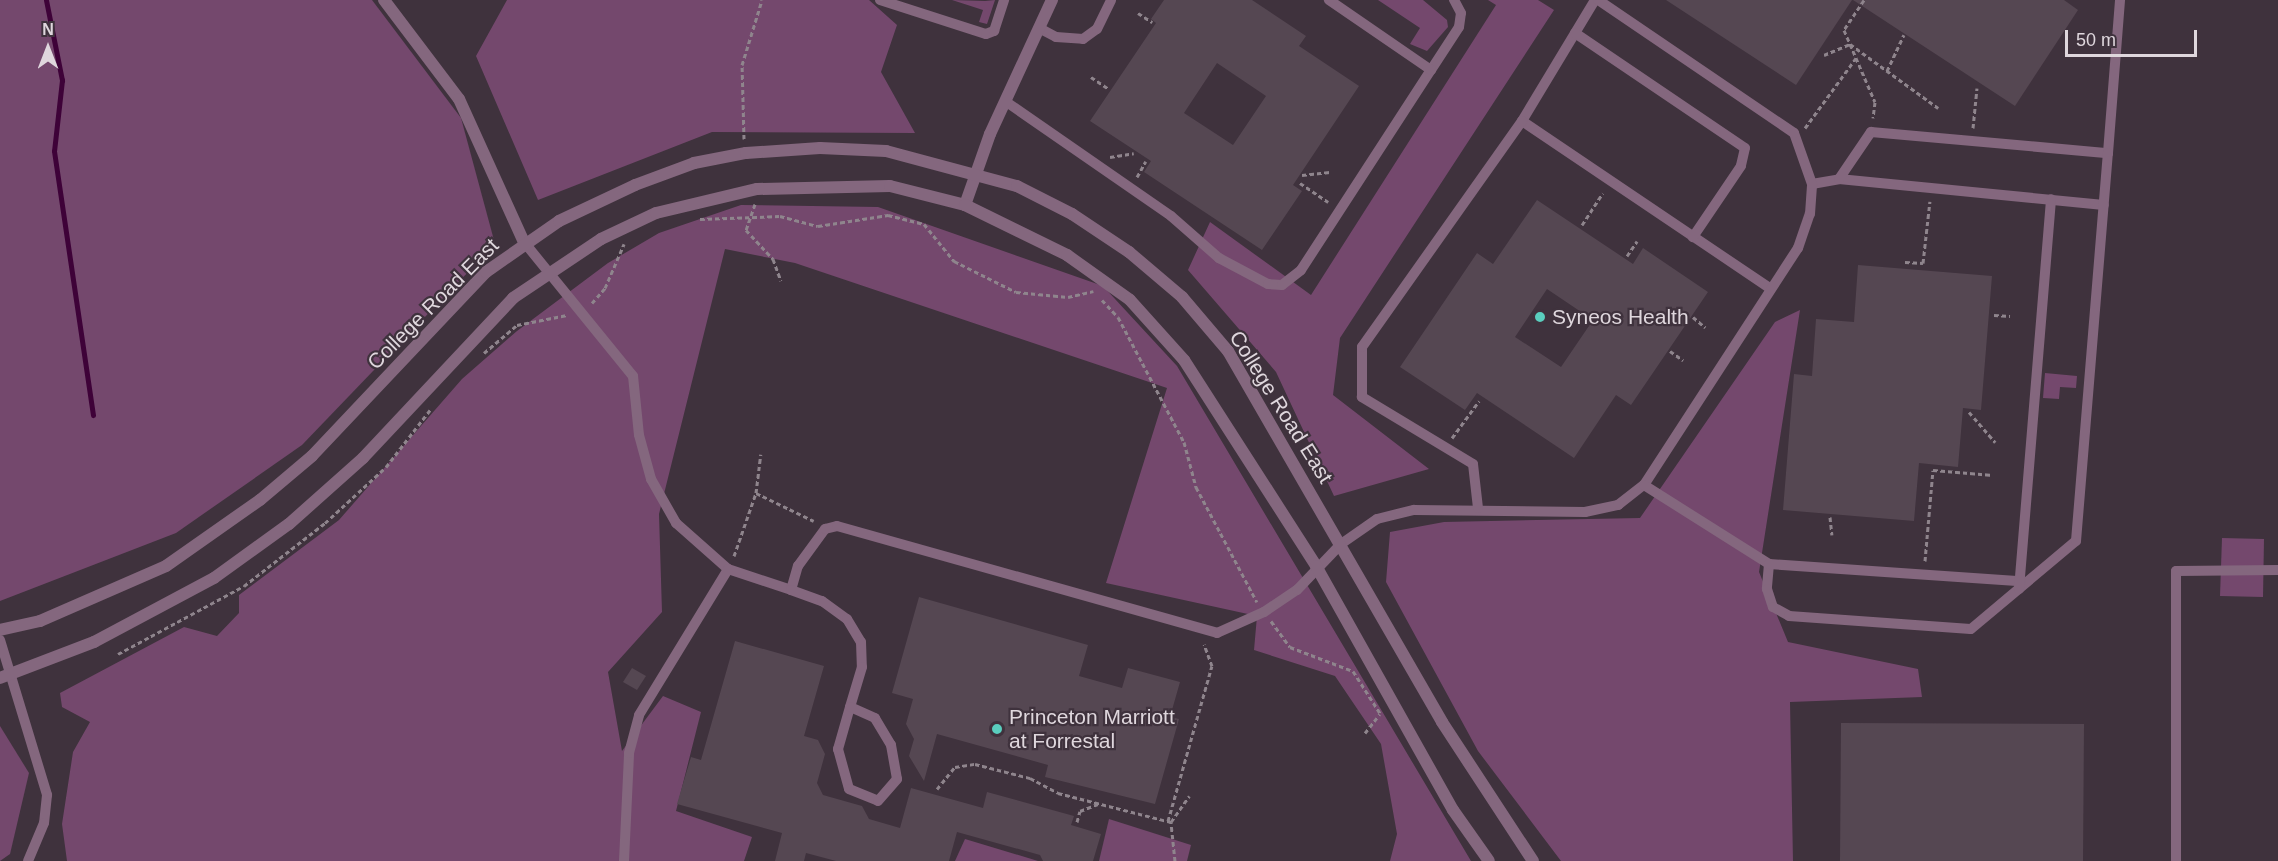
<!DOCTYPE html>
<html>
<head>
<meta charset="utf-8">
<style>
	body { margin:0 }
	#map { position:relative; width:2278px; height:861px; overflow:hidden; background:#3f323d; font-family:Arial,sans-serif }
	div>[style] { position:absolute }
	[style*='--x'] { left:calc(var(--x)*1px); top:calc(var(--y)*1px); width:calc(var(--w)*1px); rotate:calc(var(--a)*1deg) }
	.green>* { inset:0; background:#74486d }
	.stream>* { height:5px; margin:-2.5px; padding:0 2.5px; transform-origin:2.5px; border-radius:2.5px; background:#3e0238 }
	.building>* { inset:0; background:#554752 }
	.path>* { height:3px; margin-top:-1.5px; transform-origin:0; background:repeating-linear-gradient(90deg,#8f858d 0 4.5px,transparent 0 7.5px) }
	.service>* { height:10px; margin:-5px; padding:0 5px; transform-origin:5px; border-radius:5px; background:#84677e }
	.minor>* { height:12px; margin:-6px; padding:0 6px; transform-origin:6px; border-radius:6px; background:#84677e }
	.tertiary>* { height:12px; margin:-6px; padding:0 6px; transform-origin:6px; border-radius:6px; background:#84677e }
	.dots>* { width:16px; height:16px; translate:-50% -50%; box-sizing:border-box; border:3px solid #3f323d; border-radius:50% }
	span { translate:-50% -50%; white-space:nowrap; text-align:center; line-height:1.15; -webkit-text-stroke:4.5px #3f323d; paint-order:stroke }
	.street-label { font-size:21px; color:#dfd7dd }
	.poi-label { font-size:21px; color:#dfd7dd }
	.left { translate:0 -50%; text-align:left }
	.north { position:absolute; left:18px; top:18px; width:60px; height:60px; -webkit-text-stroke:4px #3f323d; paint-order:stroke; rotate:0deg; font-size:16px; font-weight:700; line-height:24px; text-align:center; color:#dfd7dd }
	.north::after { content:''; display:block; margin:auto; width:21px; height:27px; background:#dfd7dd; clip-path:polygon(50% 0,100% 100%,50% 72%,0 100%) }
	.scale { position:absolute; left:2065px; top:30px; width:132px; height:27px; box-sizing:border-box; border:3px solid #dfd7dd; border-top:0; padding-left:8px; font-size:18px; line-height:21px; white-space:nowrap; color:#dfd7dd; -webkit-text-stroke:4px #3f323d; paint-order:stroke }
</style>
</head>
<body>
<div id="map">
	<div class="green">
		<i style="clip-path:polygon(0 0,372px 0,461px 118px,495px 244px,302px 445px,176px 533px,0 601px)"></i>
		<i style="clip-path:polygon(507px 0,869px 0,897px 25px,881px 72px,915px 133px,712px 132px,538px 200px,476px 56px)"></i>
		<i style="clip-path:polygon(952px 0,985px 1px,995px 0,987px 24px,979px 22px,983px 10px)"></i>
		<i style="clip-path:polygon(1378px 0,1423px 0,1447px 20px,1448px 27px,1427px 51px,1410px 44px,1420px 28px)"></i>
		<i style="clip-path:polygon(1488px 0,1538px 0,1554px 10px,1340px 338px,1333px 395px,1429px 469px,1334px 496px,1276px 372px,1188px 270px,1210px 222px,1311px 295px,1496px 5px)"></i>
		<i style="clip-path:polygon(741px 205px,878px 207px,1103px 286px,1177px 366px,1471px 861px,1390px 861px,1397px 834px,1381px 744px,1335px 676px,1254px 650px,1257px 616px,1106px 583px,1167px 388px,795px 263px,725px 249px,659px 514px,662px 612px,608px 672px,622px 751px,663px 696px,701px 712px,676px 811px,752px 837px,744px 861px,67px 861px,62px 824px,73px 752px,90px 722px,62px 707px,60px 693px,184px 627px,217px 636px,239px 613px,239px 595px,339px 520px,462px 379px,517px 331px,608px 263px,659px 233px)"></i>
		<i style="clip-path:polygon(1800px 310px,1759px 572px,1788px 642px,1918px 669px,1922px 697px,1790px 702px,1793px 861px,1561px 861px,1478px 751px,1386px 582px,1390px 532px,1444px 522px,1640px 518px,1775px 322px)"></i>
		<i style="clip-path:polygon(2045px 373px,2077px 376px,2076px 388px,2060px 387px,2059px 399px,2043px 398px)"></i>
		<i style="clip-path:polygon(2222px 538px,2264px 539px,2263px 597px,2220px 596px)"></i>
		<i style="clip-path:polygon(0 726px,29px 773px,10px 854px,0 861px)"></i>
		<i style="clip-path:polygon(1109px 819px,1191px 845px,1187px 861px,1099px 861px)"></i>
		<i style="clip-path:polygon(965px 839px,1038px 861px,955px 861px)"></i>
	</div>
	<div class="stream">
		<i style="--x:46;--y:0;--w:82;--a:78.7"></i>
		<i style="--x:62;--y:80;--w:71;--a:96.4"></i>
		<i style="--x:54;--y:151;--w:267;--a:81.6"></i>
	</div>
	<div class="building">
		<i style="clip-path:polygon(evenodd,1164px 0,1252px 0,1306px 36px,1299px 46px,1359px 86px,1293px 185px,1302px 191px,1262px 250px,1144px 172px,1151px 161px,1090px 121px,1156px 23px,1151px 19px,1164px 0,1217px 63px,1266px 96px,1233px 145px,1184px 113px,1217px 63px)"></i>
		<i style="clip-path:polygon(1666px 0,1852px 0,1796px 85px)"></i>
		<i style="clip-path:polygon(1853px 0,2064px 0,2078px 10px,2015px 106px)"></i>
		<i style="clip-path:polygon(evenodd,1537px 200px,1633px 264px,1643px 248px,1708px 292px,1631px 405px,1616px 395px,1574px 458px,1477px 393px,1465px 410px,1400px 367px,1477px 253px,1493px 264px,1537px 200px,1547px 289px,1593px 320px,1561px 367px,1515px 337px,1547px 289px)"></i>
		<i style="clip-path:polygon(1858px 265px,1992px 276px,1981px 410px,1963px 408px,1958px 467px,1919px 463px,1914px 521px,1783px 510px,1794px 374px,1812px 376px,1816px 319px,1854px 322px)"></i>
		<i style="clip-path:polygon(919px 597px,1088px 645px,1079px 676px,1122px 688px,1128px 668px,1180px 682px,1170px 717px,1179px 719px,1155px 804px,1045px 777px,1048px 765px,937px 734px,924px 781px,909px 756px,914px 739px,906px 724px,913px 699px,892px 693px)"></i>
		<i style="clip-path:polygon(735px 641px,824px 666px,804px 736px,818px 740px,825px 754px,817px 783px,823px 795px,862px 806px,869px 819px,900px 828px,911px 788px,983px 808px,987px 792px,1074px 816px,1071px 825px,1101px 834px,1093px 861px,1043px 861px,1040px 855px,957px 832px,949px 861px,836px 861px,806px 853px,804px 861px,775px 861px,782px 833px,677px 804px,691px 757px,701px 760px)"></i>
		<i style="clip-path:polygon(632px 668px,646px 676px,637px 690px,623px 682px)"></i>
		<i style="clip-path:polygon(1841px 723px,2084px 724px,2083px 861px,1840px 861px)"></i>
	</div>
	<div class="path">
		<i style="--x:1864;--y:0;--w:36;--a:124"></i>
		<i style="--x:1844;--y:30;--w:78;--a:66.7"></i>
		<i style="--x:1875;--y:102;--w:16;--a:97"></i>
		<i style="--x:1138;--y:13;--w:17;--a:33"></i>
		<i style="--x:1824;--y:55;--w:28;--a:-23"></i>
		<i style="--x:1850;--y:44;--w:109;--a:36"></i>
		<i style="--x:1887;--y:71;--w:40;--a:-65"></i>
		<i style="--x:1091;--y:77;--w:22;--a:34"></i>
		<i style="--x:1805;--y:128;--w:87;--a:-53.9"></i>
		<i style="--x:1973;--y:128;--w:40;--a:-84.3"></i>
		<i style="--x:744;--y:139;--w:74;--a:-91.5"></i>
		<i style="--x:742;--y:65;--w:68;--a:-72.9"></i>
		<i style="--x:1110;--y:157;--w:24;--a:-9"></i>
		<i style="--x:1302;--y:175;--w:28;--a:-6"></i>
		<i style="--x:1137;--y:177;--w:18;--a:-61"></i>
		<i style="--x:1300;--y:183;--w:34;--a:34"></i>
		<i style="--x:755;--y:204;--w:28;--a:109"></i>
		<i style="--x:746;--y:230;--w:40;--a:47"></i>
		<i style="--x:773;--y:259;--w:23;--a:70"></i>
		<i style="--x:700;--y:219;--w:80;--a:-2.1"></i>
		<i style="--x:780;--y:216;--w:39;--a:15"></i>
		<i style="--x:818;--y:226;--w:71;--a:-8.9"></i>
		<i style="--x:888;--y:215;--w:37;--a:14"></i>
		<i style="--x:924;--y:224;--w:48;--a:51"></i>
		<i style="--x:954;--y:261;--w:69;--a:26.6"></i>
		<i style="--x:1016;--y:292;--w:52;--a:5.5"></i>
		<i style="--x:1068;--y:297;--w:26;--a:-13"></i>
		<i style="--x:1582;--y:225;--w:38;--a:-57"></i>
		<i style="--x:1627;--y:256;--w:18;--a:-56"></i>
		<i style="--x:1905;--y:262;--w:18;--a:3"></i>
		<i style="--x:1923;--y:263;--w:62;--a:-83.6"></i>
		<i style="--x:1102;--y:300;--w:23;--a:47"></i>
		<i style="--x:1118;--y:317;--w:141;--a:62.2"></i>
		<i style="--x:1184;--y:442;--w:47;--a:75.1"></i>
		<i style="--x:1196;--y:487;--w:130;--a:62.1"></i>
		<i style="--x:592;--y:303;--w:20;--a:-49"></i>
		<i style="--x:605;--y:288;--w:48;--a:-66.6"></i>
		<i style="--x:1994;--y:315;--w:16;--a:4"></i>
		<i style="--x:1693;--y:317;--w:16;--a:40"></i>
		<i style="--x:1670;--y:351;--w:16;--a:35"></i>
		<i style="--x:484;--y:353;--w:43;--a:-40.3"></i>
		<i style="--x:517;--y:325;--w:51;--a:-11.3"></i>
		<i style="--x:1969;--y:412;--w:40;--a:49"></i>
		<i style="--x:1452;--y:438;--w:46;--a:-53.9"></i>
		<i style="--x:756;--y:493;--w:64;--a:25.8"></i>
		<i style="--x:1830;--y:517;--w:18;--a:84"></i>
		<i style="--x:734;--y:556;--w:67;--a:-70.8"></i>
		<i style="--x:756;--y:493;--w:39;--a:-83"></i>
		<i style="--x:1925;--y:561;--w:91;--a:-85"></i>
		<i style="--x:1933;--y:470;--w:60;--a:4.8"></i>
		<i style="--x:1271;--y:621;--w:32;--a:54"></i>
		<i style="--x:1290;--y:647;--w:67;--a:20.9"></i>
		<i style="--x:1353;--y:671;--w:50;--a:57.3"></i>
		<i style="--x:118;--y:654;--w:143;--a:-28.4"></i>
		<i style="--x:244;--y:586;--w:103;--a:-37.9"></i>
		<i style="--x:325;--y:523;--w:83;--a:-42.6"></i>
		<i style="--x:386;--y:467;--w:72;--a:-52.3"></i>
		<i style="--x:1365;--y:733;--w:24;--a:-52"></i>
		<i style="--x:937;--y:789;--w:28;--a:-51"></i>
		<i style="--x:955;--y:767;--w:20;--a:-9"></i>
		<i style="--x:975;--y:764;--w:57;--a:14.3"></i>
		<i style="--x:1030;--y:778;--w:32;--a:28"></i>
		<i style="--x:1058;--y:793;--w:117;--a:14.4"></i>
		<i style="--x:1168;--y:821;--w:161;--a:-74.2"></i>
		<i style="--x:1212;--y:666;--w:23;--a:-110"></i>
		<i style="--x:1077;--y:822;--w:11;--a:-75"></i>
		<i style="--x:1080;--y:811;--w:19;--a:-21"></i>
		<i style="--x:1175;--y:861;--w:39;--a:-96"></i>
		<i style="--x:1171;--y:822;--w:32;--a:-55"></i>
	</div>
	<div class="service">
		<i style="--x:880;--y:0;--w:111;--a:17.8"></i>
		<i style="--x:986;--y:34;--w:9;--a:-21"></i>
		<i style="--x:994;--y:31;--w:33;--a:-72"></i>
		<i style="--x:1595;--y:0;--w:141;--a:121.1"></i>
		<i style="--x:1522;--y:121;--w:300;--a:34"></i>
		<i style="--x:1039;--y:28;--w:19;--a:28"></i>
		<i style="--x:1056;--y:37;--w:27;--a:4"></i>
		<i style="--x:1083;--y:39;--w:17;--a:-36"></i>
		<i style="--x:1097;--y:29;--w:32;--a:-64"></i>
		<i style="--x:1575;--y:33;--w:205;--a:34.1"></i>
		<i style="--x:1745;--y:148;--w:18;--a:103"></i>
		<i style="--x:1741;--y:166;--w:86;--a:124.1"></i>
		<i style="--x:1431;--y:70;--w:51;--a:-56.9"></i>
		<i style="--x:1459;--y:27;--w:14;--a:-82"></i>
		<i style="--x:1461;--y:13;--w:15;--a:-118"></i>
		<i style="--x:1005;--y:101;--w:202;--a:34.7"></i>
		<i style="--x:1171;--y:216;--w:64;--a:41.2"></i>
		<i style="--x:1219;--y:258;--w:55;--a:28"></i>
		<i style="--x:1268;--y:284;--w:14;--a:4"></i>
		<i style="--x:1282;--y:285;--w:24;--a:-38"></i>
		<i style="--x:1301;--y:270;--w:239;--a:-57"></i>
		<i style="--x:1431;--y:70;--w:124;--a:-145.5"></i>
		<i style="--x:1839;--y:179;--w:266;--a:5.6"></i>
		<i style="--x:1812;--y:184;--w:27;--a:-10"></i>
		<i style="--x:1839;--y:179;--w:57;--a:-55.8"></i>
		<i style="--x:1871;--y:132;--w:238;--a:5.1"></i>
		<i style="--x:2108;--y:153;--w:153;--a:-85.5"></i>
		<i style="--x:524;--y:242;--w:173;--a:50.9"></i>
		<i style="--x:633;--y:376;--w:59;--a:84.2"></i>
		<i style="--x:639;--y:435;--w:46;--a:74.7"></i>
		<i style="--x:651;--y:479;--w:51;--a:60.4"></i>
		<i style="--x:676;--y:523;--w:69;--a:41.5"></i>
		<i style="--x:728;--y:569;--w:66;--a:18.4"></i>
		<i style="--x:791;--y:590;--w:25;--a:-74"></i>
		<i style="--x:798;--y:566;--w:46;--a:-53.9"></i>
		<i style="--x:825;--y:529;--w:12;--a:-14"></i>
		<i style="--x:837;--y:526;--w:395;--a:15.7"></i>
		<i style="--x:1217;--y:633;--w:51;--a:-24.1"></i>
		<i style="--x:1264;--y:612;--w:40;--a:-34"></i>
		<i style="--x:1297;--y:590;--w:64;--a:-46.3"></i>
		<i style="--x:1341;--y:544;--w:44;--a:-34.8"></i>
		<i style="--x:1377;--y:519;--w:38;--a:-14"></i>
		<i style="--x:1414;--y:510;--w:171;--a:0.7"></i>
		<i style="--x:1585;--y:512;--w:34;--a:-12"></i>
		<i style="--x:1618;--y:505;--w:33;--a:-38"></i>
		<i style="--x:1644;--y:485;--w:283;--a:-57"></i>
		<i style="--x:1798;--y:248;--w:36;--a:-71"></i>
		<i style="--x:1810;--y:214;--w:30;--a:-86"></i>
		<i style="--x:1812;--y:184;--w:54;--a:-109.4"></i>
		<i style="--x:1794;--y:133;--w:237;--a:-145.8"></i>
		<i style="--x:1644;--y:485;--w:148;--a:32.3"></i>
		<i style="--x:1769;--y:564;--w:25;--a:95"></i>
		<i style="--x:1767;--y:589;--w:19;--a:72"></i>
		<i style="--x:1773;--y:607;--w:18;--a:29"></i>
		<i style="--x:1789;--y:616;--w:182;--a:4.1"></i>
		<i style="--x:1971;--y:629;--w:137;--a:-40"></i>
		<i style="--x:2076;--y:541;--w:389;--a:-85.3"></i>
		<i style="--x:1478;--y:508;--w:44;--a:-96.5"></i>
		<i style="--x:1473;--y:464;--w:130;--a:-148.9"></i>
		<i style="--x:1362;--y:397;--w:50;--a:-90"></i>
		<i style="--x:1362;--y:347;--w:277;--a:-54.7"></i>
		<i style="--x:1769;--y:564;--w:252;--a:3.9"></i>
		<i style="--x:2019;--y:589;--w:391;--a:-85.3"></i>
		<i style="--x:791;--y:590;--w:33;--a:20"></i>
		<i style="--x:822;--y:601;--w:31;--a:36"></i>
		<i style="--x:847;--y:619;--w:27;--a:59"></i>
		<i style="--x:861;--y:642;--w:25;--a:88"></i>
		<i style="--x:862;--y:667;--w:42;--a:106.7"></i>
		<i style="--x:850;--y:707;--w:44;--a:105.9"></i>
		<i style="--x:838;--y:749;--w:41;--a:74.6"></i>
		<i style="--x:849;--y:789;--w:31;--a:22"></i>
		<i style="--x:878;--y:801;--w:29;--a:-49"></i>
		<i style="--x:897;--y:779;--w:35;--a:-100"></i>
		<i style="--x:891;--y:745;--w:31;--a:-121"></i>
		<i style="--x:875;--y:718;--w:27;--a:-156"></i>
		<i style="--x:0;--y:640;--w:162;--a:73.1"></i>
		<i style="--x:47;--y:795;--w:28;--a:96"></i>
		<i style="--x:44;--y:823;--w:41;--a:112.8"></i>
		<i style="--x:624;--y:861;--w:108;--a:-87.3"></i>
		<i style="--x:629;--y:753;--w:39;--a:-75"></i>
		<i style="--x:639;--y:715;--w:171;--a:-58.6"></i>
		<i style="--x:2176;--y:861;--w:290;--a:-90"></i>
		<i style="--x:2176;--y:571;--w:102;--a:-0.6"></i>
	</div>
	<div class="minor">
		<i style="--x:384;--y:0;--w:124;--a:52.9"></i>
		<i style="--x:459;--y:99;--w:157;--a:65.6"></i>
		<i style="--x:965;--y:205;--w:75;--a:-70.6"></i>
		<i style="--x:990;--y:134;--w:148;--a:-65.2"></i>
	</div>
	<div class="tertiary">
		<i style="--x:0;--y:630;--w:41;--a:-12.7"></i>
		<i style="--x:40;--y:621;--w:137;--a:-23.6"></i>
		<i style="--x:166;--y:566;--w:115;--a:-35.1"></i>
		<i style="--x:260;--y:500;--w:68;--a:-40.2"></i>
		<i style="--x:312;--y:456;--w:253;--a:-46.6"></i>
		<i style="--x:486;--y:272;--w:89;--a:-34.9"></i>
		<i style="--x:559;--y:221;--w:84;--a:-25.3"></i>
		<i style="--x:635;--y:185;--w:63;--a:-20.4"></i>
		<i style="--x:694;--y:163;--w:53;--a:-10.9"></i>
		<i style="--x:746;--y:153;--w:74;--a:-3.9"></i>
		<i style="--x:820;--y:148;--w:66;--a:2.6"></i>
		<i style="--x:886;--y:151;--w:136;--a:15"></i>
		<i style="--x:1017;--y:186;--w:62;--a:27"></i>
		<i style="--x:1072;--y:214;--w:69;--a:33.7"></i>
		<i style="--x:1129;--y:252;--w:70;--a:40.3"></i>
		<i style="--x:1182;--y:297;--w:71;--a:49.6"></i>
		<i style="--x:1228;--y:351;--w:428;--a:60"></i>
		<i style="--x:1442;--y:722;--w:166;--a:56.8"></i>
		<i style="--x:0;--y:678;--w:101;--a:-21"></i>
		<i style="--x:94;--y:642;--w:136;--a:-28.1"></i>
		<i style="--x:214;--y:578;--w:92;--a:-35.8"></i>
		<i style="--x:289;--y:524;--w:99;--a:-41.7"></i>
		<i style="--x:363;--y:458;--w:219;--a:-46.8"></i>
		<i style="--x:513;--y:298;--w:106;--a:-33.8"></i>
		<i style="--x:601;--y:239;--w:61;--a:-25.3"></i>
		<i style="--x:656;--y:213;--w:104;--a:-13.4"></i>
		<i style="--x:757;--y:189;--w:133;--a:-1.3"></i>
		<i style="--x:890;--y:186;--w:77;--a:14.2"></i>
		<i style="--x:965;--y:205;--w:114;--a:26.1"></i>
		<i style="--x:1067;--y:255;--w:77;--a:35.5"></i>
		<i style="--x:1130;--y:300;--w:81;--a:48"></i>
		<i style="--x:1184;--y:360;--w:245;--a:57.3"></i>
		<i style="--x:1316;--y:566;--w:280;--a:60.7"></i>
		<i style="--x:1453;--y:810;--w:62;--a:54.8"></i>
	</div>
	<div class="dots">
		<i style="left:1540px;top:317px;background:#5acebe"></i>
		<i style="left:997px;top:729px;background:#5acebe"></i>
	</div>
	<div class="street-label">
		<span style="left:433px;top:304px;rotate:-45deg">College Road East</span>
		<span style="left:1281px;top:407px;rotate:58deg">College Road East</span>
	</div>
	<div class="poi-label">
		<span class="left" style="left:1552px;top:317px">Syneos Health</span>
		<span class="left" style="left:1009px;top:729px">Princeton Marriott<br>at Forrestal</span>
	</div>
	<div class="north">N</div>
	<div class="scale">50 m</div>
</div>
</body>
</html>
